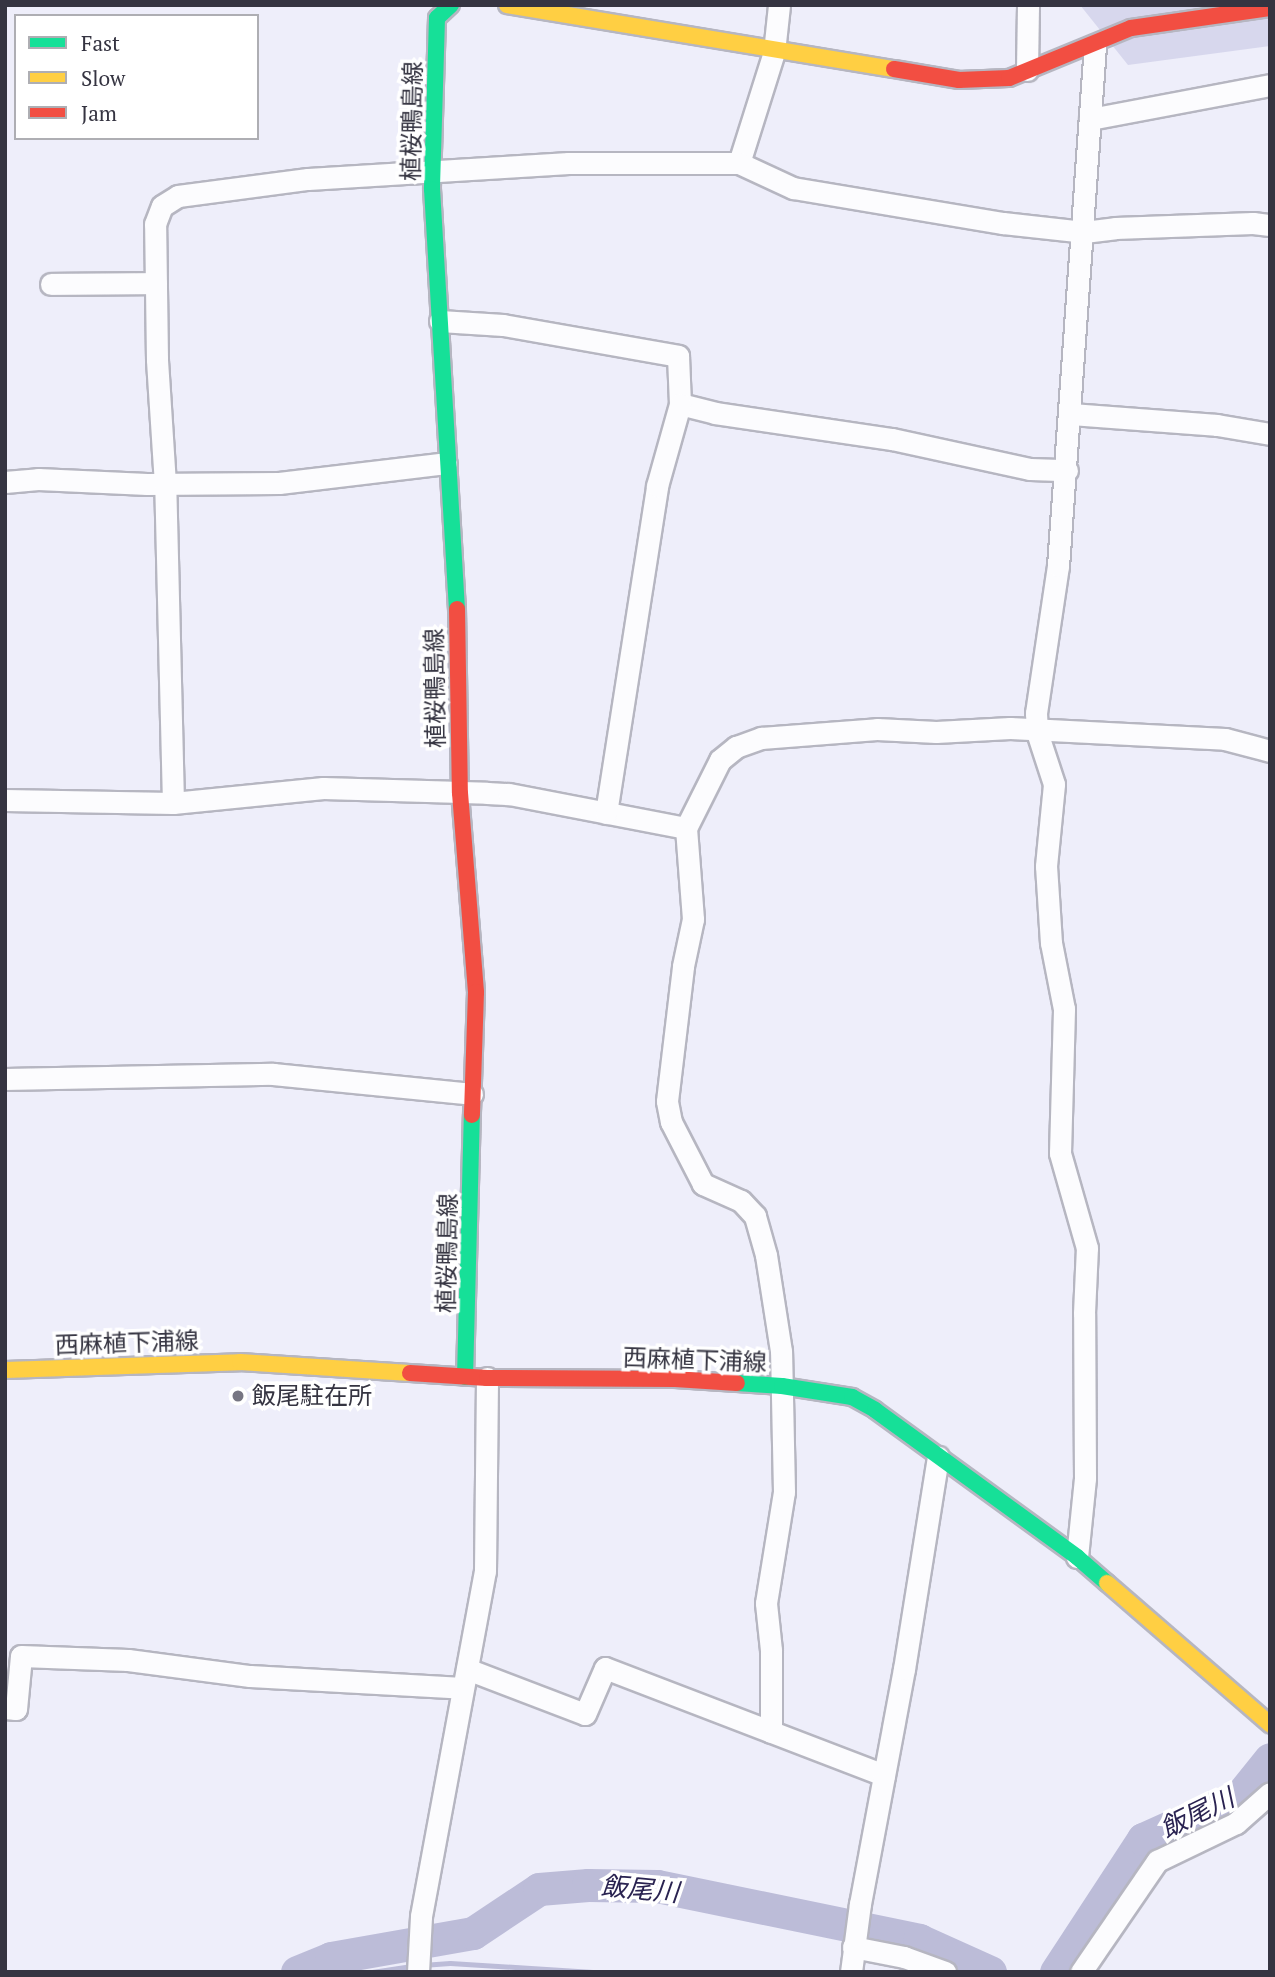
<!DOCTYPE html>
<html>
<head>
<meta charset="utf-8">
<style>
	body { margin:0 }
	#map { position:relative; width:1275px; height:1977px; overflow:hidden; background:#eeeefa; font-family:"PT Serif","Noto Sans JP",serif }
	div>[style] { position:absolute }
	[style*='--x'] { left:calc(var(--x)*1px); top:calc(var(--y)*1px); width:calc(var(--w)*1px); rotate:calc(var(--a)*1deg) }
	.green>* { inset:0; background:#d7d7ed }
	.stream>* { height:5px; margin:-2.5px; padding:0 2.5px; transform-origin:2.5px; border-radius:2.5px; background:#bcbcd8 }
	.river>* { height:33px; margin:-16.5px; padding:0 16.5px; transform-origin:16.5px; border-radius:16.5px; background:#bcbcd8 }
	.roads { filter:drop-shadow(2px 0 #b6b6c1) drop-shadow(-2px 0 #b6b6c1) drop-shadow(0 2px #b6b6c1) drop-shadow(0 -2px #b6b6c1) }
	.street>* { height:21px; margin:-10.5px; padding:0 10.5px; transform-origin:10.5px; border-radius:10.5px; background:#fcfcfe }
	.fast>* { height:16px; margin:-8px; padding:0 8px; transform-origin:8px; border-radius:8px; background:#16e098 }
	.slow>* { height:16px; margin:-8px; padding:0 8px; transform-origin:8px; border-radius:8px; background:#ffcf43 }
	.jam>* { height:16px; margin:-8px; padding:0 8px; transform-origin:8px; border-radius:8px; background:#f24e42 }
	.dots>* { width:19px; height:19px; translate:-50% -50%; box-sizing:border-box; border:4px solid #fff; border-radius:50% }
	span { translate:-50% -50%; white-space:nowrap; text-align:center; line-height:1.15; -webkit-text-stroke:7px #fff; paint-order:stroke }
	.street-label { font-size:24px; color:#353441 }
	.poi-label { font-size:24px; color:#353441 }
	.left { translate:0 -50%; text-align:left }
	.water-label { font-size:26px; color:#2a2351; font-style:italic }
	.frame { position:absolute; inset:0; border:7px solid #353441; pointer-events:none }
	.legend { position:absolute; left:14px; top:14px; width:245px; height:126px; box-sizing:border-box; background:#fff; border:2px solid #aeaeb3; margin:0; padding:9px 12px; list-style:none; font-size:21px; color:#353441 }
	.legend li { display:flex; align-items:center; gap:14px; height:35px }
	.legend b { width:35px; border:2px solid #aeaeb3 }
</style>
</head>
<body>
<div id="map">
	<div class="green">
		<i style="clip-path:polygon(1080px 5px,1270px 5px,1270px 46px,1128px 65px)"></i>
	</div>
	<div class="stream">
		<i style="--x:422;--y:1965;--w:28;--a:-4"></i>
		<i style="--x:450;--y:1963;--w:143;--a:3.6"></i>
		<i style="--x:372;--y:1972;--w:40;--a:-8.5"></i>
	</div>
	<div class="river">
		<i style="--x:297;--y:1972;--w:37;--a:-22"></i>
		<i style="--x:331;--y:1958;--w:144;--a:-10"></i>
		<i style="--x:473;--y:1933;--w:79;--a:-33.7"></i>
		<i style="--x:539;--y:1889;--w:49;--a:-4.7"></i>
		<i style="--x:588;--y:1885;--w:69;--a:0.8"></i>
		<i style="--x:657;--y:1886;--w:268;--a:11.6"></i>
		<i style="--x:919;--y:1940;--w:78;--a:24.3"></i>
		<i style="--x:1056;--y:1972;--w:159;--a:-56.8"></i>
		<i style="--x:1143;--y:1839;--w:107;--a:-24.2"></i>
		<i style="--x:1241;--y:1795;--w:46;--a:-51.1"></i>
	</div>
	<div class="roads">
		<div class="street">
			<i style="--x:1027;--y:70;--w:65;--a:-89.1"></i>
			<i style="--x:1090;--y:119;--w:183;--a:-10.7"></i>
			<i style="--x:739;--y:163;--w:116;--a:-72.5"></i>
			<i style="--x:774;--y:52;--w:47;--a:-83.9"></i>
			<i style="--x:51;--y:284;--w:105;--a:-0.5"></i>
			<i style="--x:440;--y:321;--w:63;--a:3.6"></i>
			<i style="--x:503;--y:325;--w:178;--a:10"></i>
			<i style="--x:678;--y:356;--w:48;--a:87.6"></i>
			<i style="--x:680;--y:404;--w:36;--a:14"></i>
			<i style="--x:715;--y:413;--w:179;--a:8.4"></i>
			<i style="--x:892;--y:439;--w:141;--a:12.3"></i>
			<i style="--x:1030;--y:469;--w:37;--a:2"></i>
			<i style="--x:1071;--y:414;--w:146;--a:4.3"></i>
			<i style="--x:1217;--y:425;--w:54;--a:9.6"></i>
			<i style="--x:5;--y:482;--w:33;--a:-5"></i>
			<i style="--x:38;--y:479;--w:109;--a:2.6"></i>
			<i style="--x:147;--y:484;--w:132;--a:-0.4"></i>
			<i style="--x:279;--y:483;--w:168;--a:-6.8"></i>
			<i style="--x:5;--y:800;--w:168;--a:1"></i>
			<i style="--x:173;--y:803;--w:151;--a:-5.7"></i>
			<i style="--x:323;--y:788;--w:164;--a:1.7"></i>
			<i style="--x:487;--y:793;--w:22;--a:3"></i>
			<i style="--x:509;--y:794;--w:180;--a:10.9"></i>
			<i style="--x:173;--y:803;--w:319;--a:-91.4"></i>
			<i style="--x:165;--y:484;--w:125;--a:-93.7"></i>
			<i style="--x:157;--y:359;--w:135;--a:-90.8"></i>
			<i style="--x:155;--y:224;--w:19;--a:-69"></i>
			<i style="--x:162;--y:206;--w:19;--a:-32"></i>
			<i style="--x:178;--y:196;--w:131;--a:-7.5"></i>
			<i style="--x:308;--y:179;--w:261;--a:-3.5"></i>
			<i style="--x:569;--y:163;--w:170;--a:0"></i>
			<i style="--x:739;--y:163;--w:60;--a:24.8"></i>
			<i style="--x:793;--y:188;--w:213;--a:9.5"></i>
			<i style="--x:1003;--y:223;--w:81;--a:6.3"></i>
			<i style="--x:1084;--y:232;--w:31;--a:-7"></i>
			<i style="--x:1115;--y:228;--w:138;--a:-2.1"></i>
			<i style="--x:1253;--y:223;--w:17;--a:7"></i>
			<i style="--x:606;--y:813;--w:331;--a:-81.1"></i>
			<i style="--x:657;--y:486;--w:85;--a:-74.3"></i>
			<i style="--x:5;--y:1079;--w:268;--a:-1.1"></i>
			<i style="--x:273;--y:1074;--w:200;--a:5.7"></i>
			<i style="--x:1077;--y:1557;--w:79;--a:-84.2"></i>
			<i style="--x:1085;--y:1478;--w:165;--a:-90.3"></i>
			<i style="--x:1084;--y:1313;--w:65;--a:-87.4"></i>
			<i style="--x:1087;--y:1248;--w:99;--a:-105.9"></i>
			<i style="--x:1060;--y:1153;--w:144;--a:-88.4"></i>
			<i style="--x:1064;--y:1009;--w:67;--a:-101.1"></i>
			<i style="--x:1051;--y:943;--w:77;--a:-93.7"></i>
			<i style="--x:1046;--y:866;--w:82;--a:-84.4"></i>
			<i style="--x:1054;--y:784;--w:55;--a:-108.1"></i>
			<i style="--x:1037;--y:732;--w:19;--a:-93"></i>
			<i style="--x:1036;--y:713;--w:149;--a:-81.5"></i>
			<i style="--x:1058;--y:566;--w:522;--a:-85.94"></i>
			<i style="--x:467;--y:1669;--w:126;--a:20.9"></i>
			<i style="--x:585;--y:1714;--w:50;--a:-66.5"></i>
			<i style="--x:605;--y:1668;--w:299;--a:21"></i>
			<i style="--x:5;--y:1708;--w:11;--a:5"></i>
			<i style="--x:16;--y:1709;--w:53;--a:-84.6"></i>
			<i style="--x:21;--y:1656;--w:107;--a:2.1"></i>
			<i style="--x:128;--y:1660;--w:123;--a:7.5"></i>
			<i style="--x:250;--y:1676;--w:213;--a:3.2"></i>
			<i style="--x:771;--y:1732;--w:82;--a:-90"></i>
			<i style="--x:771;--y:1650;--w:47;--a:-96.1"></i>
			<i style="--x:766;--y:1603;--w:112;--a:-80.8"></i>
			<i style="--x:784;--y:1492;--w:141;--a:-91.2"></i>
			<i style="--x:781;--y:1351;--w:97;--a:-98.9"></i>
			<i style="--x:766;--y:1255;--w:41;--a:-105.8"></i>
			<i style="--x:755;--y:1216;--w:21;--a:-133"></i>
			<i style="--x:741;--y:1201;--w:42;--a:-155.9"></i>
			<i style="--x:703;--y:1184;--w:70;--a:-117.3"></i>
			<i style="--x:671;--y:1122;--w:21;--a:-101"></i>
			<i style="--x:667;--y:1101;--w:136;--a:-83.2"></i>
			<i style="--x:683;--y:966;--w:48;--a:-78"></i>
			<i style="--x:693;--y:919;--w:91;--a:-94.4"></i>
			<i style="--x:686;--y:828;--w:76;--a:-63.4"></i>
			<i style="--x:720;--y:760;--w:21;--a:-39"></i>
			<i style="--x:736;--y:747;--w:27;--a:-20"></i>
			<i style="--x:761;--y:738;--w:116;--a:-4.4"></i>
			<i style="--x:877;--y:729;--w:59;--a:2.9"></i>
			<i style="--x:936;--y:732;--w:74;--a:-3.1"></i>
			<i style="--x:1010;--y:728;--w:215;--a:2.9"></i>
			<i style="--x:1225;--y:739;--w:47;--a:14.9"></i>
			<i style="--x:853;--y:1947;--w:52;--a:11.1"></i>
			<i style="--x:904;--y:1957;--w:44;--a:20.1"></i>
			<i style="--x:418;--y:1972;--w:56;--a:-86.9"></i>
			<i style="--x:421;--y:1916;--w:351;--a:-79.5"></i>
			<i style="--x:485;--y:1571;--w:193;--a:-89.4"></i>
			<i style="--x:851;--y:1972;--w:69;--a:-82.5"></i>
			<i style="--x:860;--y:1904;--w:239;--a:-79.4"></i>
			<i style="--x:904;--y:1669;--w:215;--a:-80.9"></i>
			<i style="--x:1081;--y:1972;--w:135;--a:-55.6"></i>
			<i style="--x:1157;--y:1861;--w:88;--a:-25.7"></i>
			<i style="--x:1236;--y:1823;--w:45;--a:-41.4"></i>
		</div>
		<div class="fast">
			<i style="--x:451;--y:5;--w:19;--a:137"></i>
			<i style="--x:437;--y:18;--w:171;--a:91.7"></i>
			<i style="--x:432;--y:189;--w:421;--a:86.6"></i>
			<i style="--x:465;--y:1377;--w:262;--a:-88.5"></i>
			<i style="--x:737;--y:1383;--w:45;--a:3.8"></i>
			<i style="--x:782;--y:1386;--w:71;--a:8.9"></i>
			<i style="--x:852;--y:1397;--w:26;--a:29"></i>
			<i style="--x:875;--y:1410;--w:250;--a:36"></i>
			<i style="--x:1077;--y:1557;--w:40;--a:41"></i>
		</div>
		<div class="slow">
			<i style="--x:507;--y:5;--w:392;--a:9.4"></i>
			<i style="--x:5;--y:1370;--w:235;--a:-1.9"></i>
			<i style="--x:240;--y:1362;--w:170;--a:3.7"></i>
			<i style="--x:1107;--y:1583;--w:216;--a:40.9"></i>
		</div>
		<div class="jam">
			<i style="--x:894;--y:69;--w:66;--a:9.6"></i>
			<i style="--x:959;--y:80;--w:50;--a:-2.3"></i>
			<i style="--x:1009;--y:78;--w:132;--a:-22.3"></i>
			<i style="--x:1131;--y:28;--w:140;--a:-8.2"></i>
			<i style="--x:457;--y:609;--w:184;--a:89.1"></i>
			<i style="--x:460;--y:793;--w:200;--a:85.4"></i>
			<i style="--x:476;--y:992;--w:123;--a:91.9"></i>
			<i style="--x:410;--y:1373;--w:77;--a:3.7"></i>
			<i style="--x:487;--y:1378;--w:188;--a:0.3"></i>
			<i style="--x:675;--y:1379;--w:62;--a:3.7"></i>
		</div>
	</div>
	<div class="dots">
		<i style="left:238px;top:1396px;background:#767582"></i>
	</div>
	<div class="street-label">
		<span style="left:412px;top:121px;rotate:-89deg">植桜鴨島線</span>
		<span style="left:435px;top:688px;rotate:-91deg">植桜鴨島線</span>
		<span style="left:447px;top:1253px;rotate:-89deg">植桜鴨島線</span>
		<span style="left:127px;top:1343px;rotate:-2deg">西麻植下浦線</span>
		<span style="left:695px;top:1360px;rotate:2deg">西麻植下浦線</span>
	</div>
	<div class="poi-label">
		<span class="left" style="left:252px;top:1396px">飯尾駐在所</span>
	</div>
	<div class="water-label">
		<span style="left:1197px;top:1813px;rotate:-26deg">飯尾川</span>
		<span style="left:640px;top:1889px;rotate:5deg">飯尾川</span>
	</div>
	<div class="frame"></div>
	<ul class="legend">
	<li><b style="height:9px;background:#16e098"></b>Fast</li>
	<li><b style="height:9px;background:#ffcf43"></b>Slow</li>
	<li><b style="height:9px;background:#f24e42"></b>Jam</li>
	</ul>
</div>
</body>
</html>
